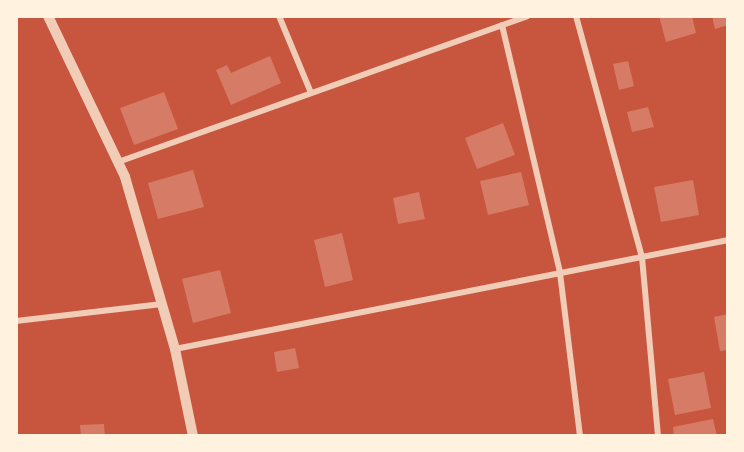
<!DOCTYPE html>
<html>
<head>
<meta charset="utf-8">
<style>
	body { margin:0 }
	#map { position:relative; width:744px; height:452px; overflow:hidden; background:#c8553d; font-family:"DejaVu Sans",sans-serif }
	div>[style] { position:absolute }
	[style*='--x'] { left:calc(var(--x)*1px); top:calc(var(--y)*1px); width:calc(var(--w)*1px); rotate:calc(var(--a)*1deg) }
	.building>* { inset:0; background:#d67c66 }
	.minor>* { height:6px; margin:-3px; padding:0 3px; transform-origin:3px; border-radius:3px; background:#f1ccb7 }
	.tertiary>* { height:10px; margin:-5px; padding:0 5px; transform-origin:5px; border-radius:5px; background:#f1ccb7 }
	span { translate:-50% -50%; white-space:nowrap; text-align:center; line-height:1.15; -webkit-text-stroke:6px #fff3e0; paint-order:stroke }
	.frame { position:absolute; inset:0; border:18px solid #fff3e0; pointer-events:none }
</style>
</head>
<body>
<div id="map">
	<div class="building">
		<i style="clip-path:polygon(659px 16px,692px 16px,696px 33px,666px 42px)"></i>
		<i style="clip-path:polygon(712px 16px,728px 16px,728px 25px,715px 29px)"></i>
		<i style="clip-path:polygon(270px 56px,281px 83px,231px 105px,216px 70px,227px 65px,231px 73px)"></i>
		<i style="clip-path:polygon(628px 61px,634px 86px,619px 90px,613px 64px)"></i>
		<i style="clip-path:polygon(164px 92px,178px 129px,134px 145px,120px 108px)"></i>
		<i style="clip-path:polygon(648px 107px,654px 127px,632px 132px,627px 112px)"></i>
		<i style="clip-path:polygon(503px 123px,515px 155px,477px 169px,465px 138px)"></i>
		<i style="clip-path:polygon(193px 170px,204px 207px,158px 219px,148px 183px)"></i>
		<i style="clip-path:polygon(521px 172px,529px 205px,488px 215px,480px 181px)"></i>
		<i style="clip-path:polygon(693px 180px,699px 215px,661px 222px,654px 187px)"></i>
		<i style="clip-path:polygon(419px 192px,425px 219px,398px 224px,393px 198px)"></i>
		<i style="clip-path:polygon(342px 233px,353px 280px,325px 287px,314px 240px)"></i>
		<i style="clip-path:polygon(220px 270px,231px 313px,193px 323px,182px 279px)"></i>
		<i style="clip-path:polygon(728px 314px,728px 350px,720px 351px,714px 317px)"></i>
		<i style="clip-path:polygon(295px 348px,299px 368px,277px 372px,274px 352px)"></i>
		<i style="clip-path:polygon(704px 372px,711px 408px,675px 415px,668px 379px)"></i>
		<i style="clip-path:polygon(713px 419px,717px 436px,674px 436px,673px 427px)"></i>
		<i style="clip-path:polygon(104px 424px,105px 436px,81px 436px,80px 425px)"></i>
	</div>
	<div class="minor">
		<i style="--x:279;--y:16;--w:83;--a:67.4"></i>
		<i style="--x:576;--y:16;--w:250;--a:74.7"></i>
		<i style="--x:642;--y:257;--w:180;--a:84.9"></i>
		<i style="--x:502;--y:25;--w:255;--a:76.8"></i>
		<i style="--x:560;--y:273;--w:164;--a:83"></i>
		<i style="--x:118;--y:162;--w:434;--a:-19.6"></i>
		<i style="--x:16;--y:321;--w:147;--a:-6.6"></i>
		<i style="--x:175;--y:349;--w:564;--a:-11.15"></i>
	</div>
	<div class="tertiary">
		<i style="--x:48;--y:16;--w:178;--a:64.4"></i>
		<i style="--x:125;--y:177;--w:179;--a:73.8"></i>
		<i style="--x:175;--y:349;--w:89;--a:78.3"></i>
	</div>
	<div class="frame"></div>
</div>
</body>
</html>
